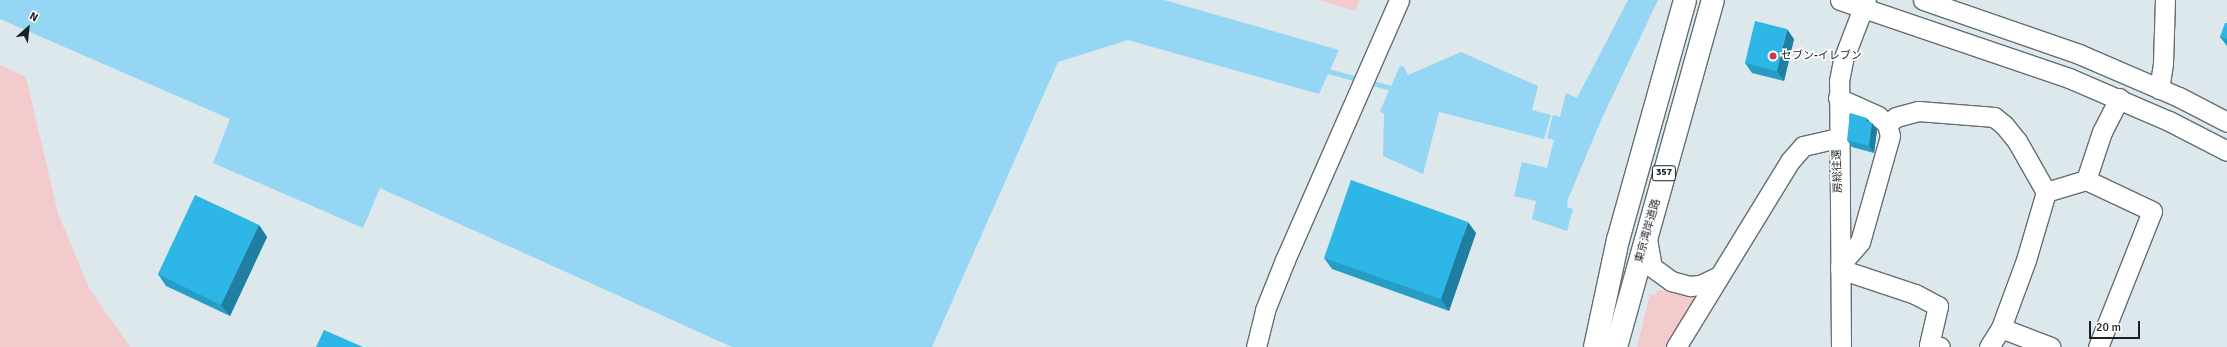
<!DOCTYPE html>
<html>
<head>
<meta charset="utf-8">
<style>
	body { margin:0 }
	#map { position:relative; width:2227px; height:347px; overflow:hidden; background:#dde8ed; font-family:Signika,"Noto Sans JP",sans-serif }
	div>[style] { position:absolute }
	[style*='--x'] { left:calc(var(--x)*1px); top:calc(var(--y)*1px); width:calc(var(--w)*1px); rotate:calc(var(--a)*1deg) }
	.green>* { inset:0; background:#f3cbcd }
	.water>* { inset:0; background:#94d6f3 }
	.stream>* { height:5px; margin:-2.5px; padding:0 2.5px; transform-origin:2.5px; border-radius:2.5px; background:#94d6f3 }
	.roads { filter:drop-shadow(1px 0 #646e73) drop-shadow(-1px 0 #646e73) drop-shadow(0 1px #646e73) drop-shadow(0 -1px #646e73) }
	.minor>* { height:19px; margin:-9.5px; padding:0 9.5px; transform-origin:9.5px; border-radius:9.5px; background:#fff }
	.highway>* { height:22px; margin:-11px; padding:0 11px; transform-origin:11px; border-radius:11px; background:#fff }
	.wall>* { inset:0; background:#279dc6 }
	.shaded-wall>* { inset:0; background:#207fa1 }
	.building>* { inset:0; background:#2db6e6 }
	.dots>* { width:11px; height:11px; translate:-50% -50%; box-sizing:border-box; border:2px solid #fff; border-radius:50% }
	span { translate:-50% -50%; white-space:nowrap; text-align:center; line-height:1.15; -webkit-text-stroke:3.5px #fff; paint-order:stroke }
	.shield-label span { padding:1px 3px; background:#fff; border:1px solid; border-radius:3px; -webkit-text-stroke-width:0 }
	.shield-label { font-size:10px; color:#1c2022; font-weight:700 }
	.poi-label { font-size:11px; color:#1c2022 }
	.left { translate:0 -50%; text-align:left }
	.street-label { font-size:11px; color:#1c2022 }
	.north { position:absolute; left:8px; top:8px; width:40px; height:40px; -webkit-text-stroke:3px #fff; paint-order:stroke; rotate:27deg; font-size:11px; font-weight:700; line-height:16px; text-align:center; color:#1c2022 }
	.north::after { content:''; display:block; margin:auto; width:14px; height:18px; background:#1c2022; clip-path:polygon(50% 0,100% 100%,50% 72%,0 100%) }
	.scale { position:absolute; left:2089px; top:321px; width:51px; height:18px; box-sizing:border-box; border:2px solid #1c2022; border-top:0; padding-left:5px; font-size:12px; line-height:14px; white-space:nowrap; color:#1c2022; -webkit-text-stroke:3px #fff; paint-order:stroke }
</style>
</head>
<body>
<div id="map">
	<div class="green">
		<i style="clip-path:polygon(1318px 0,1359px 0,1356px 11px)"></i>
		<i style="clip-path:polygon(0 65px,26px 77px,58px 213px,89px 288px,130px 347px,0 347px)"></i>
		<i style="clip-path:polygon(1658px 290px,1686px 295px,1697px 294px,1666px 347px,1637px 347px,1650px 294px,1655px 295px)"></i>
	</div>
	<div class="water">
		<i style="clip-path:polygon(0 0,1164px 0,1339px 50px,1319px 94px,1128px 40px,1058px 62px,932px 347px,732px 347px,380px 188px,363px 228px,213px 163px,230px 119px,0 19px)"></i>
		<i style="clip-path:polygon(1628px 0,1658px 0,1602px 118px,1568px 199px,1567px 207px,1573px 209px,1567px 231px,1532px 219px,1536px 201px,1514px 196px,1522px 162px,1547px 168px,1554px 140px,1547px 138px,1553px 115px,1560px 117px,1566px 93px,1577px 98px)"></i>
		<i style="clip-path:polygon(1461px 52px,1538px 86px,1532px 110px,1551px 115px,1544px 139px,1439px 112px,1423px 174px,1383px 156px,1384px 114px,1380px 111px,1400px 66px,1404px 67px,1408px 75px)"></i>
	</div>
	<div class="stream">
		<i style="--x:1324;--y:70;--w:73;--a:15"></i>
	</div>
	<div class="roads">
		<div class="minor">
			<i style="--x:1840;--y:0;--w:242;--a:18.8"></i>
			<i style="--x:2069;--y:78;--w:109;--a:23.3"></i>
			<i style="--x:2169;--y:121;--w:65;--a:27.3"></i>
			<i style="--x:1923;--y:0;--w:165;--a:19.1"></i>
			<i style="--x:2079;--y:54;--w:109;--a:23.3"></i>
			<i style="--x:2179;--y:97;--w:54;--a:27.5"></i>
			<i style="--x:2159;--y:89;--w:26;--a:-81"></i>
			<i style="--x:2163;--y:63;--w:63;--a:-88.2"></i>
			<i style="--x:1838;--y:98;--w:44;--a:24.2"></i>
			<i style="--x:1878;--y:116;--w:12;--a:42"></i>
			<i style="--x:1887;--y:124;--w:12;--a:76"></i>
			<i style="--x:1890;--y:136;--w:110;--a:105.8"></i>
			<i style="--x:1860;--y:242;--w:30;--a:131"></i>
			<i style="--x:1887;--y:124;--w:11;--a:-38"></i>
			<i style="--x:1896;--y:117;--w:23;--a:-15"></i>
			<i style="--x:1918;--y:111;--w:64;--a:4.5"></i>
			<i style="--x:1982;--y:116;--w:12;--a:5"></i>
			<i style="--x:1994;--y:117;--w:13;--a:39"></i>
			<i style="--x:2004;--y:125;--w:21;--a:51"></i>
			<i style="--x:2017;--y:141;--w:59;--a:60.4"></i>
			<i style="--x:2046;--y:192;--w:71;--a:106.4"></i>
			<i style="--x:2026;--y:260;--w:72;--a:110.2"></i>
			<i style="--x:2001;--y:328;--w:53;--a:20.8"></i>
			<i style="--x:2046;--y:192;--w:42;--a:-16.7"></i>
			<i style="--x:1647;--y:239;--w:28;--a:80"></i>
			<i style="--x:1652;--y:267;--w:24;--a:36"></i>
			<i style="--x:1671;--y:281;--w:20;--a:15"></i>
			<i style="--x:1690;--y:286;--w:10;--a:-6"></i>
			<i style="--x:1700;--y:285;--w:21;--a:-25"></i>
			<i style="--x:1840;--y:269;--w:79;--a:18.4"></i>
			<i style="--x:1915;--y:294;--w:26;--a:28"></i>
			<i style="--x:1938;--y:306;--w:40;--a:103"></i>
			<i style="--x:1929;--y:345;--w:11;--a:10"></i>
			<i style="--x:1256;--y:347;--w:38;--a:-76"></i>
			<i style="--x:1265;--y:310;--w:54;--a:-68.2"></i>
			<i style="--x:1285;--y:260;--w:284;--a:-66.3"></i>
			<i style="--x:1676;--y:347;--w:218;--a:-58.5"></i>
			<i style="--x:1790;--y:161;--w:20;--a:-49"></i>
			<i style="--x:1803;--y:146;--w:36;--a:-13"></i>
			<i style="--x:1841;--y:347;--w:266;--a:-90.4"></i>
			<i style="--x:1839;--y:81;--w:21;--a:-79"></i>
			<i style="--x:1843;--y:60;--w:64;--a:-69"></i>
			<i style="--x:1989;--y:347;--w:22;--a:-58"></i>
			<i style="--x:2098;--y:347;--w:146;--a:-68.3"></i>
			<i style="--x:2152;--y:211;--w:73;--a:-154.8"></i>
			<i style="--x:2086;--y:180;--w:51;--a:-71.6"></i>
			<i style="--x:2102;--y:132;--w:38;--a:-63"></i>
		</div>
		<div class="highway">
			<i style="--x:1595;--y:347;--w:109;--a:-77.9"></i>
			<i style="--x:1618;--y:240;--w:249;--a:-74.4"></i>
			<i style="--x:1616;--y:347;--w:360;--a:-74.4"></i>
		</div>
	</div>
	<div class="wall">
		<i style="clip-path:polygon(2227px 23px,2227px 46px,2220px 37px)"></i>
		<i style="clip-path:polygon(1794px 39px,1784px 81px,1752px 73px,1745px 63px)"></i>
		<i style="clip-path:polygon(1870px 122px,1872px 123px,1877px 130px,1874px 153px,1852px 147px,1847px 140px)"></i>
		<i style="clip-path:polygon(259px 225px,267px 237px,230px 316px,166px 286px,158px 274px)"></i>
		<i style="clip-path:polygon(1476px 233px,1449px 311px,1332px 269px,1324px 258px)"></i>
	</div>
	<div class="shaded-wall">
		<i style="clip-path:polygon(1787px 29px,1794px 39px,1784px 81px,1777px 71px)"></i>
		<i style="clip-path:polygon(1867px 118px,1872px 125px,1872px 123px,1877px 130px,1874px 153px,1869px 146px,1866px 121px)"></i>
		<i style="clip-path:polygon(1468px 222px,1476px 233px,1449px 311px,1441px 299px)"></i>
		<i style="clip-path:polygon(259px 225px,267px 237px,230px 316px,221px 305px)"></i>
	</div>
	<div class="building">
		<i style="clip-path:polygon(1755px 21px,1787px 29px,1777px 71px,1745px 63px)"></i>
		<i style="clip-path:polygon(2225px 23px,2227px 23px,2227px 39px,2220px 37px)"></i>
		<i style="clip-path:polygon(1850px 113px,1867px 118px,1866px 121px,1872px 123px,1869px 146px,1847px 140px)"></i>
		<i style="clip-path:polygon(1351px 180px,1468px 222px,1441px 299px,1324px 258px)"></i>
		<i style="clip-path:polygon(195px 195px,259px 225px,221px 305px,158px 274px)"></i>
		<i style="clip-path:polygon(324px 330px,363px 347px,316px 347px)"></i>
	</div>
	<div class="dots">
		<i style="left:1773px;top:56px;background:#c83851"></i>
	</div>
	<div class="shield-label">
		<span style="left:1664px;top:173px">357</span>
	</div>
	<div class="poi-label">
		<span class="left" style="left:1781px;top:56px">セブン-イレブン</span>
	</div>
	<div class="street-label">
		<span style="left:1838px;top:171px;rotate:-92deg">房総往還</span>
		<span style="left:1648px;top:231px;rotate:-74deg">東京湾岸道路</span>
	</div>
	<div class="north">N</div>
	<div class="scale">20 m</div>
</div>
</body>
</html>
